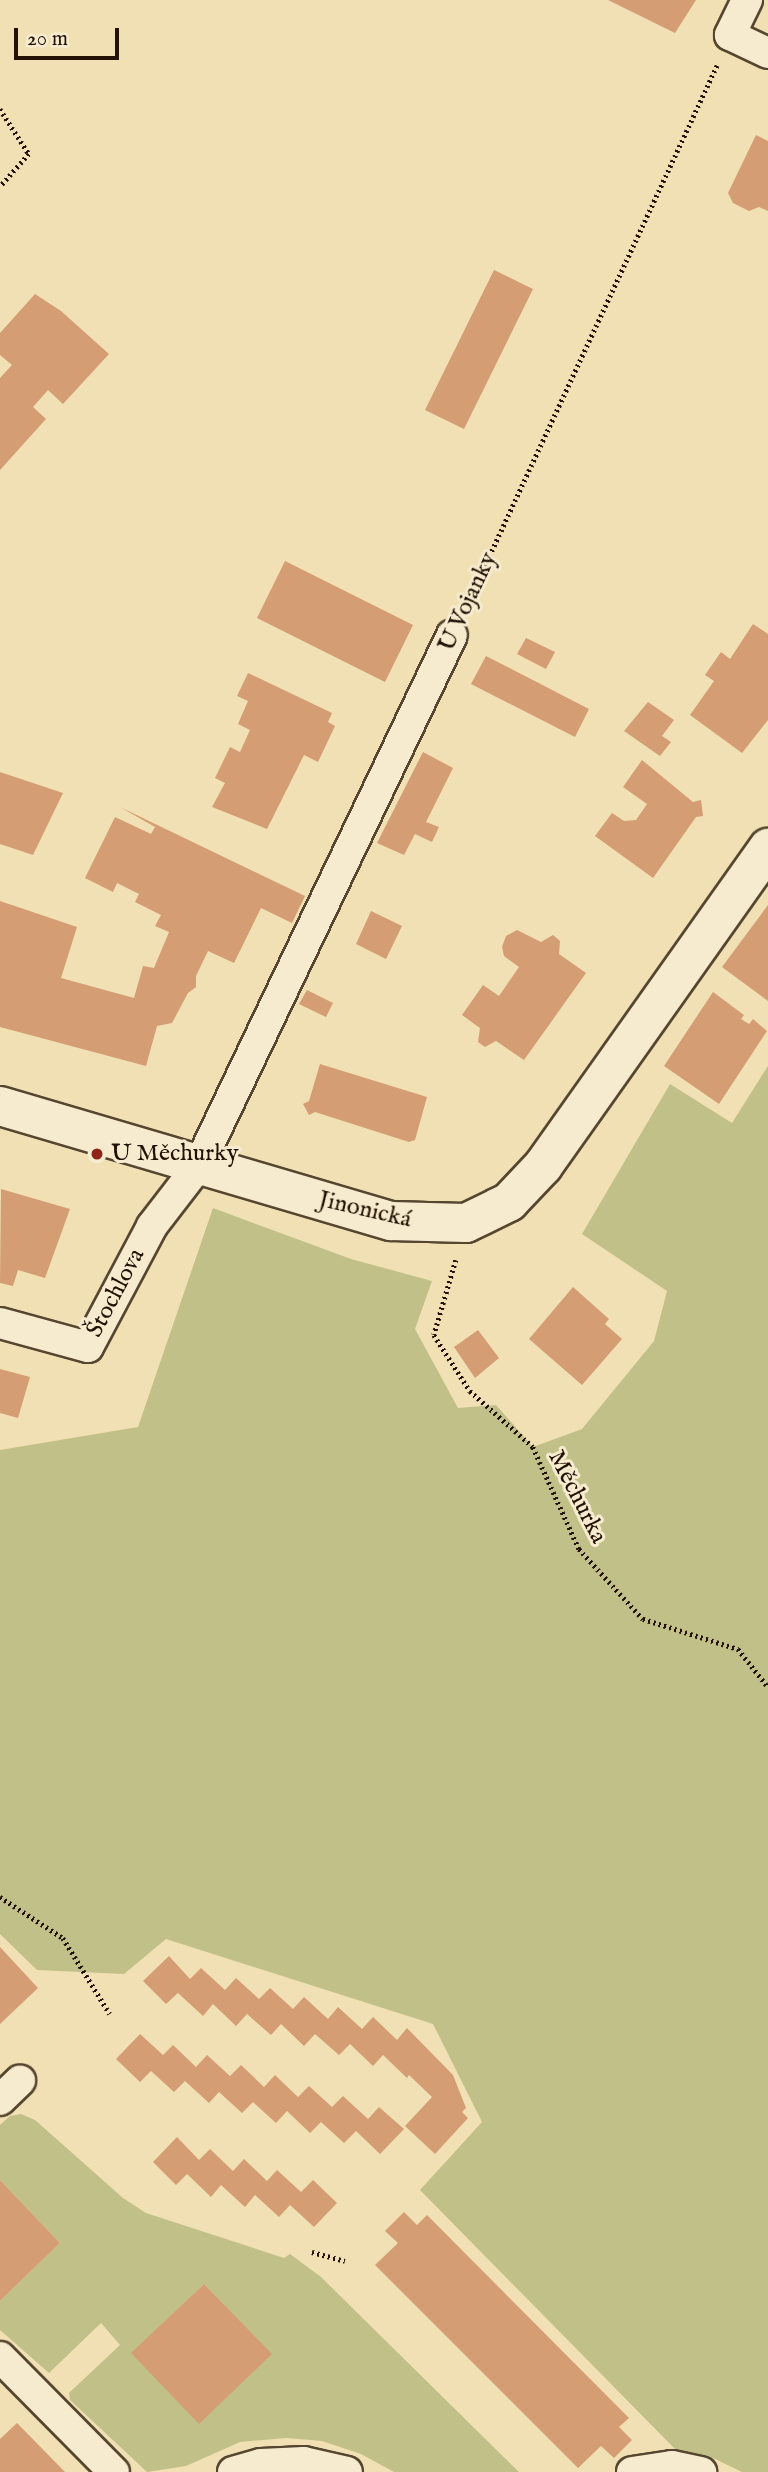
<!DOCTYPE html>
<html>
<head>
<meta charset="utf-8">
<style>
	body { margin:0 }
	#map { position:relative; width:768px; height:2472px; overflow:hidden; background:#f1e0b3; font-family:"IM FELL English",serif }
	div>[style] { position:absolute }
	[style*='--x'] { left:calc(var(--x)*1px); top:calc(var(--y)*1px); width:calc(var(--w)*1px); rotate:calc(var(--a)*1deg) }
	.green>* { inset:0; background:#c1c088 }
	.building>* { inset:0; background:#d49d74 }
	.path>* { height:4.5px; margin-top:-2.25px; transform-origin:0; background:repeating-linear-gradient(90deg,#231204 0 2px,transparent 0 5.5px) }
	.roads { filter:drop-shadow(2px 0 #564630) drop-shadow(-2px 0 #564630) drop-shadow(0 2px #564630) drop-shadow(0 -2px #564630) }
	.street>* { height:30px; margin:-15px; padding:0 15px; transform-origin:15px; border-radius:15px; background:#f6ebce }
	.secondary>* { height:38px; margin:-19px; padding:0 19px; transform-origin:19px; border-radius:19px; background:#f6ebce }
	.dots>* { width:19px; height:19px; translate:-50% -50%; box-sizing:border-box; border:4px solid #f6ebce; border-radius:50% }
	span { translate:-50% -50%; white-space:nowrap; text-align:center; line-height:1.15; -webkit-text-stroke:6px #f6ebce; paint-order:stroke }
	.street-label { font-size:24px; color:#231204 }
	.poi-label { font-size:24px; color:#231204 }
	.left { translate:0 -50%; text-align:left }
	.scale { position:absolute; left:14px; top:28px; width:105px; height:32px; box-sizing:border-box; border:4px solid #231204; border-top:0; padding-left:9px; font-size:21px; line-height:24px; white-space:nowrap; color:#231204; -webkit-text-stroke:5px #f6ebce; paint-order:stroke }
</style>
</head>
<body>
<div id="map">
	<div class="green">
		<i style="clip-path:polygon(768px 1066px,768px 2472px,742px 2472px,709px 2456px,676px 2450px,420px 2190px,482px 2122px,433px 2024px,166px 1939px,124px 1974px,37px 1970px,0 1934px,0 1450px,138px 1427px,213px 1208px,351px 1259px,432px 1281px,415px 1329px,458px 1408px,496px 1405px,533px 1447px,582px 1429px,654px 1341px,667px 1291px,582px 1234px,670px 1084px,732px 1123px)"></i>
		<i style="clip-path:polygon(evenodd,21px 2114px,35px 2120px,123px 2198px,146px 2213px,284px 2258px,290px 2254px,321px 2277px,519px 2472px,394px 2472px,361px 2454px,322px 2441px,286px 2438px,240px 2442px,186px 2466px,147px 2472px,70px 2400px,69px 2393px,120px 2345px,101px 2323px,49px 2373px,0 2330px,0 2301px,60px 2243px,0 2180px,0 2125px,10px 2116px,21px 2114px,204px 2284px,271px 2354px,132px 2353px,204px 2284px)"></i>
	</div>
	<div class="building">
		<i style="clip-path:polygon(608px 0,696px 0,675px 33px)"></i>
		<i style="clip-path:polygon(756px 135px,768px 141px,768px 211px,759px 207px,749px 211px,733px 203px,728px 193px)"></i>
		<i style="clip-path:polygon(494px 270px,533px 289px,464px 429px,425px 410px)"></i>
		<i style="clip-path:polygon(35px 294px,61px 311px,109px 354px,63px 404px,48px 390px,33px 407px,46px 419px,0 470px,0 378px,12px 365px,0 355px,0 333px)"></i>
		<i style="clip-path:polygon(285px 561px,413px 625px,385px 682px,257px 618px)"></i>
		<i style="clip-path:polygon(753px 624px,768px 634px,768px 720px,742px 753px,690px 715px,714px 681px,705px 675px,721px 652px,730px 659px)"></i>
		<i style="clip-path:polygon(526px 638px,555px 652px,546px 669px,517px 654px)"></i>
		<i style="clip-path:polygon(486px 656px,589px 709px,575px 737px,471px 684px)"></i>
		<i style="clip-path:polygon(248px 673px,332px 713px,328px 722px,335px 726px,318px 762px,304px 755px,267px 829px,212px 807px,225px 783px,215px 778px,230px 747px,240px 752px,250px 730px,238px 724px,248px 701px,237px 696px)"></i>
		<i style="clip-path:polygon(648px 702px,674px 720px,662px 736px,671px 742px,660px 756px,624px 731px)"></i>
		<i style="clip-path:polygon(423px 752px,453px 768px,426px 822px,439px 827px,432px 842px,415px 834px,404px 855px,377px 843px)"></i>
		<i style="clip-path:polygon(642px 760px,693px 802px,701px 800px,703px 816px,696px 817px,653px 878px,595px 836px,612px 813px,624px 821px,636px 820px,647px 804px,623px 787px)"></i>
		<i style="clip-path:polygon(0 772px,63px 793px,33px 855px,0 844px)"></i>
		<i style="clip-path:polygon(120px 807px,305px 896px,292px 923px,261px 908px,234px 963px,208px 951px,196px 976px,196px 987px,188px 993px,172px 1023px,157px 1026px,146px 1066px,0 1027px,0 901px,77px 927px,61px 978px,134px 998px,143px 966px,154px 968px,169px 932px,155px 926px,161px 915px,135px 902px,139px 894px,117px 883px,113px 892px,85px 878px,115px 817px,151px 834px,155px 827px)"></i>
		<i style="clip-path:polygon(768px 905px,768px 1001px,722px 967px)"></i>
		<i style="clip-path:polygon(371px 911px,402px 926px,386px 959px,356px 944px)"></i>
		<i style="clip-path:polygon(517px 930px,541px 942px,553px 935px,560px 941px,559px 954px,586px 973px,524px 1060px,496px 1041px,485px 1047px,478px 1042px,480px 1028px,462px 1015px,483px 985px,499px 996px,519px 967px,504px 956px,502px 947px,506px 936px)"></i>
		<i style="clip-path:polygon(307px 990px,333px 1003px,326px 1017px,299px 1004px)"></i>
		<i style="clip-path:polygon(713px 992px,744px 1015px,741px 1019px,749px 1024px,753px 1019px,767px 1031px,719px 1104px,664px 1066px)"></i>
		<i style="clip-path:polygon(320px 1064px,427px 1097px,415px 1140px,409px 1142px,315px 1112px,309px 1115px,303px 1104px,309px 1101px)"></i>
		<i style="clip-path:polygon(1px 1189px,70px 1209px,45px 1278px,18px 1270px,13px 1286px,0 1283px)"></i>
		<i style="clip-path:polygon(573px 1287px,609px 1319px,605px 1324px,622px 1339px,582px 1385px,529px 1339px)"></i>
		<i style="clip-path:polygon(478px 1330px,499px 1358px,475px 1378px,454px 1347px)"></i>
		<i style="clip-path:polygon(0 1369px,30px 1377px,18px 1418px,0 1413px)"></i>
		<i style="clip-path:polygon(0 1947px,38px 1988px,0 2024px)"></i>
		<i style="clip-path:polygon(169px 1956px,190px 1979px,201px 1968px,225px 1990px,236px 1978px,259px 1999px,270px 1988px,293px 2009px,304px 1997px,328px 2019px,338px 2007px,362px 2029px,373px 2017px,397px 2040px,407px 2028px,453px 2075px,466px 2108px,462px 2112px,468px 2118px,435px 2154px,405px 2126px,432px 2097px,409px 2075px,407px 2078px,383px 2055px,373px 2066px,350px 2044px,339px 2055px,315px 2034px,304px 2046px,281px 2024px,271px 2035px,247px 2014px,236px 2026px,213px 2004px,203px 2016px,178px 1993px,166px 2004px,143px 1981px)"></i>
		<i style="clip-path:polygon(140px 2034px,163px 2055px,173px 2045px,196px 2067px,207px 2055px,230px 2076px,241px 2065px,264px 2087px,275px 2075px,298px 2097px,309px 2086px,332px 2107px,343px 2096px,368px 2119px,379px 2107px,404px 2129px,380px 2154px,356px 2131px,344px 2143px,321px 2122px,310px 2133px,287px 2111px,276px 2123px,253px 2102px,242px 2113px,219px 2092px,209px 2103px,185px 2081px,174px 2092px,151px 2071px,140px 2082px,116px 2059px)"></i>
		<i style="clip-path:polygon(177px 2137px,199px 2160px,210px 2149px,233px 2171px,244px 2159px,267px 2181px,277px 2170px,301px 2192px,313px 2180px,337px 2203px,314px 2227px,290px 2205px,279px 2217px,255px 2195px,245px 2207px,221px 2185px,211px 2197px,187px 2174px,176px 2185px,153px 2162px)"></i>
		<i style="clip-path:polygon(0 2180px,60px 2243px,0 2301px)"></i>
		<i style="clip-path:polygon(404px 2212px,417px 2225px,427px 2215px,629px 2418px,619px 2427px,632px 2440px,614px 2458px,601px 2446px,578px 2468px,375px 2265px,398px 2243px,385px 2231px)"></i>
		<i style="clip-path:polygon(204px 2284px,272px 2354px,199px 2424px,131px 2353px)"></i>
		<i style="clip-path:polygon(17px 2423px,65px 2472px,0 2472px,0 2439px)"></i>
	</div>
	<div class="path">
		<i style="--x:0;--y:109;--w:54;--a:57.2"></i>
		<i style="--x:29;--y:154;--w:44;--a:131.3"></i>
		<i style="--x:466;--y:606;--w:596;--a:-65.11"></i>
		<i style="--x:456;--y:1260;--w:78;--a:106.3"></i>
		<i style="--x:434;--y:1335;--w:67;--a:57.3"></i>
		<i style="--x:470;--y:1391;--w:84;--a:41.6"></i>
		<i style="--x:533;--y:1447;--w:112;--a:65.7"></i>
		<i style="--x:579;--y:1549;--w:95;--a:47.6"></i>
		<i style="--x:643;--y:1619;--w:100;--a:17.5"></i>
		<i style="--x:738;--y:1649;--w:48;--a:51.7"></i>
		<i style="--x:0;--y:1897;--w:75;--a:33.1"></i>
		<i style="--x:63;--y:1938;--w:89;--a:58.3"></i>
		<i style="--x:312;--y:2252;--w:34;--a:15"></i>
	</div>
	<div class="roads">
		<div class="street">
			<i style="--x:747;--y:0;--w:39;--a:116"></i>
			<i style="--x:730;--y:35;--w:42;--a:25.3"></i>
			<i style="--x:0;--y:1323;--w:91;--a:15.3"></i>
			<i style="--x:88;--y:1347;--w:137;--a:-62.1"></i>
			<i style="--x:152;--y:1226;--w:77;--a:-52.4"></i>
			<i style="--x:199;--y:1165;--w:587;--a:-64.48"></i>
			<i style="--x:0;--y:2100;--w:28;--a:-44"></i>
			<i style="--x:0;--y:2357;--w:162;--a:45.3"></i>
			<i style="--x:233;--y:2472;--w:29;--a:-16"></i>
			<i style="--x:261;--y:2464;--w:43;--a:-2.7"></i>
			<i style="--x:304;--y:2462;--w:44;--a:13.1"></i>
			<i style="--x:632;--y:2472;--w:40;--a:-8.5"></i>
			<i style="--x:672;--y:2466;--w:30;--a:12"></i>
		</div>
		<div class="secondary">
			<i style="--x:0;--y:1106;--w:408;--a:16.4"></i>
			<i style="--x:391;--y:1221;--w:75;--a:1.5"></i>
			<i style="--x:466;--y:1223;--w:48;--a:-26"></i>
			<i style="--x:509;--y:1202;--w:50;--a:-46.6"></i>
			<i style="--x:543;--y:1166;--w:390;--a:-54.7"></i>
		</div>
	</div>
	<div class="dots">
		<i style="left:97px;top:1154px;background:#8f2418"></i>
	</div>
	<div class="street-label">
		<span style="left:468px;top:602px;rotate:-65deg">U Vojanky</span>
		<span style="left:365px;top:1210px;rotate:13deg">Jinonická</span>
		<span style="left:116px;top:1293px;rotate:-62deg">Štochlova</span>
		<span style="left:577px;top:1497px;rotate:63deg">Měchurka</span>
	</div>
	<div class="poi-label">
		<span class="left" style="left:111px;top:1154px">U Měchurky</span>
	</div>
	<div class="scale">20 m</div>
</div>
</body>
</html>
